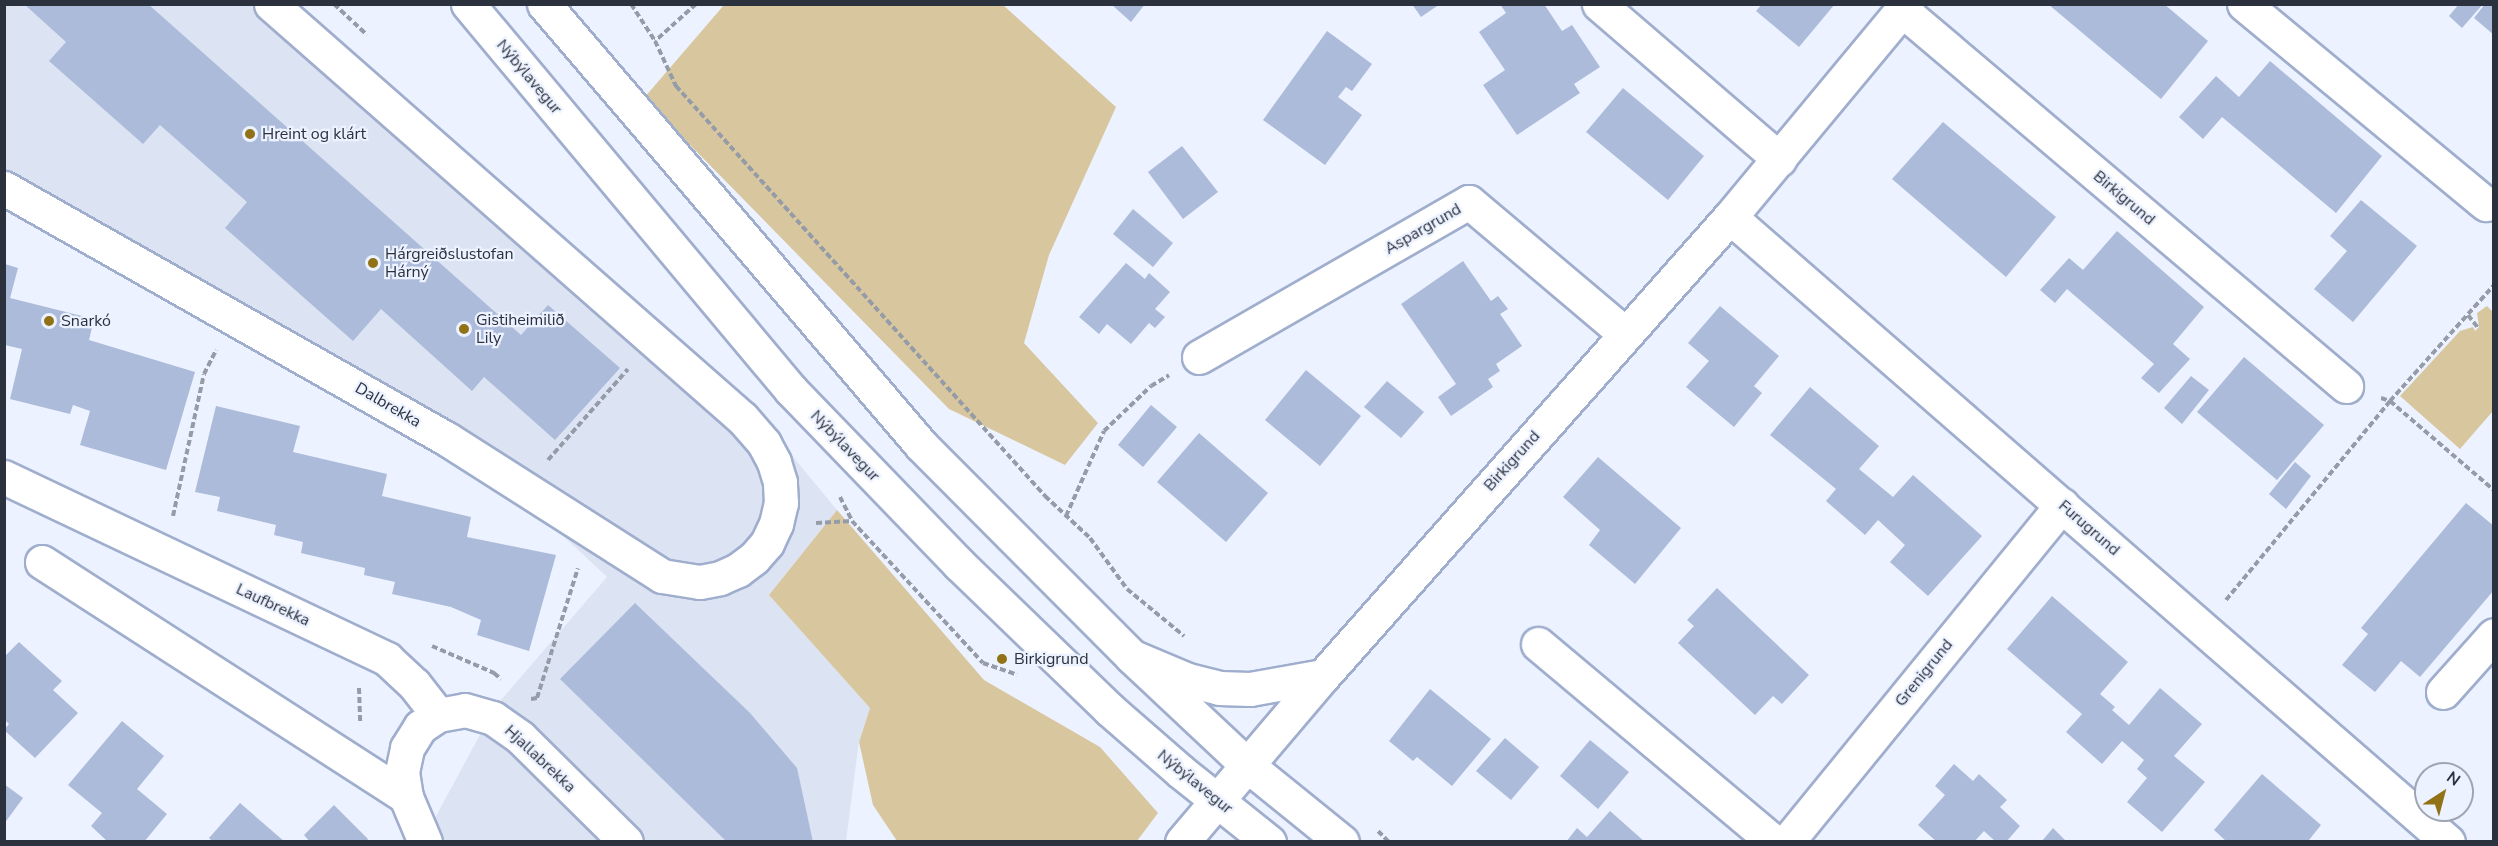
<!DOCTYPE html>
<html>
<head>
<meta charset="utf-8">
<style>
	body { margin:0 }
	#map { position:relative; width:2498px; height:846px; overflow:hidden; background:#ecf2ff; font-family:"Nunito Sans",sans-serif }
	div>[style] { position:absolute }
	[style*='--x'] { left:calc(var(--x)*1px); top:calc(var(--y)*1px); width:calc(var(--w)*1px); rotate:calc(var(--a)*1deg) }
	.built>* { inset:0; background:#dce3f2 }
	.green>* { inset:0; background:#d8c79e }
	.building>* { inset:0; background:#acbbda }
	.path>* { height:4px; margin-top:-2px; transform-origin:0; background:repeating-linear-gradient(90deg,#959ba7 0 6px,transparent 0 9px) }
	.roads { filter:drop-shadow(2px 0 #a0aecd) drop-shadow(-2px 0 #a0aecd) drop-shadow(0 2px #a0aecd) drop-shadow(0 -2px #a0aecd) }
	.minor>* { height:33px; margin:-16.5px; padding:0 16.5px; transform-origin:16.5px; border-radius:16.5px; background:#fff }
	.major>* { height:33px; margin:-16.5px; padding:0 16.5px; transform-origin:16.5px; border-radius:16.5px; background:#fff }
	.dots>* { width:16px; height:16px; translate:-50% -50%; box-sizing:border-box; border:3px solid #ecf2ff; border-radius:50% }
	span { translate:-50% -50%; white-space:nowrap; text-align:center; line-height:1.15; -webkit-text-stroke:4.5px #ecf2ff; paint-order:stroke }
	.street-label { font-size:16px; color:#2b313d }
	.poi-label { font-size:16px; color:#2b313d }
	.left { translate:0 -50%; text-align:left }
	.frame { position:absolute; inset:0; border:6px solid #2b313d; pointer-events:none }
	.north { position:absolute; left:2414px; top:762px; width:60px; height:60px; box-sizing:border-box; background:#ecf2ff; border:2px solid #9fa5b1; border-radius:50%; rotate:36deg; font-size:16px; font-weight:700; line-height:24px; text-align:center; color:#2b313d }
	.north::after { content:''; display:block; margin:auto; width:21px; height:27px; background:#917217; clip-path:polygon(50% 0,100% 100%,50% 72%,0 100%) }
</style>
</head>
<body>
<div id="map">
	<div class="built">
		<i style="clip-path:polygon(5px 5px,292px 5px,751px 406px,837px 510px,769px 595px,870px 708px,859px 741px,846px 841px,434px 841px,429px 829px,495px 707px,607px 577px,524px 499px,5px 197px)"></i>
	</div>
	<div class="green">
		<i style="clip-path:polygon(724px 5px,1003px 5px,1116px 107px,1049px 255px,1024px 343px,1098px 423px,1065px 465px,949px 409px,644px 98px)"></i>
		<i style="clip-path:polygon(2487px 306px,2493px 312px,2493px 411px,2460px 449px,2400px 396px,2460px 331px,2473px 327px,2475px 331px,2479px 327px,2477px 313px)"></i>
		<i style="clip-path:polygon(837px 510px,984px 680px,1100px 747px,1158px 813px,1137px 841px,897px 841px,873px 805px,859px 742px,870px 708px,769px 595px)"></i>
	</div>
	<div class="building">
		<i style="clip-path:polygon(24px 4px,148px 4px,521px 335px,548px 305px,620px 368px,555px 440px,484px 377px,472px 391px,381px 309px,353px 341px,225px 228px,247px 202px,160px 125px,143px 144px,49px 61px,66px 42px)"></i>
		<i style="clip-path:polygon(1111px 4px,1145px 4px,1131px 22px)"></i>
		<i style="clip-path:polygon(1412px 4px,1440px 4px,1421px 17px)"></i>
		<i style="clip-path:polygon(1500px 4px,1544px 4px,1562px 31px,1572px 25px,1600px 67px,1574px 84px,1580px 93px,1517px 135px,1483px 85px,1505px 70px,1479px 32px,1506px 13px)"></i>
		<i style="clip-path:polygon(1762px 4px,1835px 4px,1799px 47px,1756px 11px)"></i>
		<i style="clip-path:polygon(2048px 4px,2164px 4px,2208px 41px,2161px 99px)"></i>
		<i style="clip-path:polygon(2459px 4px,2483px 4px,2462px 28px,2449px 16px)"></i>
		<i style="clip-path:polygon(2485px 4px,2494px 4px,2494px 35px,2474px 18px)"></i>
		<i style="clip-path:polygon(1327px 31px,1372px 64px,1352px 91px,1346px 87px,1338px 97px,1362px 115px,1325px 165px,1263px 120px)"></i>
		<i style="clip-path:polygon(2270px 61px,2382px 156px,2336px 213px,2222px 117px,2203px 139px,2179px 117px,2216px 76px,2239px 97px)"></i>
		<i style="clip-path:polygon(1623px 88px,1704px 156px,1668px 200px,1586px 132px)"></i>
		<i style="clip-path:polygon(1943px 122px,2056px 217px,2006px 277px,1892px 179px)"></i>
		<i style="clip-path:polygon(1182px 146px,1218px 192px,1183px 219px,1148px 172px)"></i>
		<i style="clip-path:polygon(2361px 200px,2417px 246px,2353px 322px,2314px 289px,2347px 251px,2330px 236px)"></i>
		<i style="clip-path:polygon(1133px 209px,1173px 243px,1153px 267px,1113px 234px)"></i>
		<i style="clip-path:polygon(2117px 231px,2204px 307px,2173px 344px,2190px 359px,2159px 393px,2141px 378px,2154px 364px,2067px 289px,2055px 303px,2040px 290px,2069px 258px,2083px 270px)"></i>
		<i style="clip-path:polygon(1463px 261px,1491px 301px,1498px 296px,1508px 309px,1500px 314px,1522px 346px,1496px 364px,1500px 371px,1488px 379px,1493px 387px,1451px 416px,1438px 397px,1456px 384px,1401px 304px)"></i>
		<i style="clip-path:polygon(1126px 263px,1145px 279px,1149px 273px,1170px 292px,1155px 309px,1165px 317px,1155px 328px,1149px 323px,1131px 344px,1107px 324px,1099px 334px,1079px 317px)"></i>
		<i style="clip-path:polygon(5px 264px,18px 268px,10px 298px,94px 319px,89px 340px,195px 372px,166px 470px,80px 445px,90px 411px,73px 405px,70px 414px,10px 399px,22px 349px,5px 345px)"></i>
		<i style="clip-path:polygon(1720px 306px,1779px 356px,1754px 386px,1762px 393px,1734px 427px,1686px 387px,1709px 361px,1688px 343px)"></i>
		<i style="clip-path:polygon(2244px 357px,2324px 425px,2277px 480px,2197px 412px)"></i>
		<i style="clip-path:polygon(1306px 370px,1361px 416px,1320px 466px,1265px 420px)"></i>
		<i style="clip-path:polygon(2191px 376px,2209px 390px,2182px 424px,2164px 408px)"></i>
		<i style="clip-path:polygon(1387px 381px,1424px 412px,1401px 438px,1364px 407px)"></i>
		<i style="clip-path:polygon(1810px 387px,1879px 446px,1859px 469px,1893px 497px,1913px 475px,1982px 536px,1928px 596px,1890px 562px,1905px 545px,1878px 520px,1865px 535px,1826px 501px,1836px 489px,1770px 435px)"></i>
		<i style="clip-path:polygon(1151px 405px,1177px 427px,1143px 467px,1118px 445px)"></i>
		<i style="clip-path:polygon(216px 406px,300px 426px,293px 452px,387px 474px,382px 496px,471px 517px,467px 537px,556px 555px,529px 651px,477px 635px,481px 620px,451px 607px,392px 594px,395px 582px,364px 575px,365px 568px,301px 553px,303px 542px,274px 535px,276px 525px,217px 511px,220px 497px,195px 492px)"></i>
		<i style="clip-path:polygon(1199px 433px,1268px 493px,1226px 542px,1157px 482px)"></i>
		<i style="clip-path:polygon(1598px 457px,1681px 528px,1635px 584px,1589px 545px,1600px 530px,1563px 497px)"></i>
		<i style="clip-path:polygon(2295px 462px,2311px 476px,2286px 509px,2269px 494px)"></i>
		<i style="clip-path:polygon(2466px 503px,2494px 526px,2494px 590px,2420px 677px,2401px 661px,2375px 692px,2342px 665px,2368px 634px,2361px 628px)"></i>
		<i style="clip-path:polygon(1717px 588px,1809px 675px,1782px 704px,1773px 696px,1755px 715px,1678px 643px,1694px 626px,1687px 620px)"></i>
		<i style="clip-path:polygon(2052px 596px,2128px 662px,2100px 694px,2115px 707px,2112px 710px,2129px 725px,2160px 688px,2202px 724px,2174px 756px,2205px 782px,2162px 832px,2127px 802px,2147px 778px,2137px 769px,2144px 760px,2122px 741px,2102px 764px,2066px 732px,2082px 714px,2007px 649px)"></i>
		<i style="clip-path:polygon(635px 603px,750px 713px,797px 768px,813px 842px,727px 842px,560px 679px)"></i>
		<i style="clip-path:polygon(19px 642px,62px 681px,53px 690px,78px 713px,35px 758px,4px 730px,9px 724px,4px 719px,4px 657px)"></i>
		<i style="clip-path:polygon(1430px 689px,1491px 739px,1452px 786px,1417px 757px,1413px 761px,1389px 741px)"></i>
		<i style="clip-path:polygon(122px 721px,164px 756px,137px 789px,167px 814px,144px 842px,108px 842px,91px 826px,102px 813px,68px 785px)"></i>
		<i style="clip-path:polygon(1505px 738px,1539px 767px,1511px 800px,1476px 771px)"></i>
		<i style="clip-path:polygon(1590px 740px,1629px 772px,1598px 809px,1560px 776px)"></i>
		<i style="clip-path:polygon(1954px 764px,1973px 781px,1979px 774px,2007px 800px,2000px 807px,2020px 826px,2006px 842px,1996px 842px,1984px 831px,1974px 842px,1937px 842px,1918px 825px,1945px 795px,1935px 786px)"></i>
		<i style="clip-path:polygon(2262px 774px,2321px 825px,2309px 840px,2311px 842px,2227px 842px,2214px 830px)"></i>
		<i style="clip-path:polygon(4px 784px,23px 798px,4px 824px)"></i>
		<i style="clip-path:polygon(240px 803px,285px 842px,213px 842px,209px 838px)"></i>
		<i style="clip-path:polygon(334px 805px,368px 839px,366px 842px,310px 842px,304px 835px)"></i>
		<i style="clip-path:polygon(1610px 811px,1645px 842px,1566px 842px,1577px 828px,1587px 837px)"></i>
		<i style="clip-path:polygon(2053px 828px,2067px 842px,2041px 842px)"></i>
	</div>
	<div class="path">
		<i style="--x:334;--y:4;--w:45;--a:43.2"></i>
		<i style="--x:631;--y:4;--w:44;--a:57"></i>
		<i style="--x:696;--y:4;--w:55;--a:137.9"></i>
		<i style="--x:655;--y:41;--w:50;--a:65"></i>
		<i style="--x:676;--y:86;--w:552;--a:48.01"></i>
		<i style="--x:1045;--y:496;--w:62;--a:43"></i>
		<i style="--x:1090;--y:538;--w:63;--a:54"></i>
		<i style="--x:1127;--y:589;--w:74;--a:39.5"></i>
		<i style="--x:2468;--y:315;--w:16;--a:52"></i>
		<i style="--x:2381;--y:398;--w:9;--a:18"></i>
		<i style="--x:2390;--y:401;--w:137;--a:40.6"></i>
		<i style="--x:548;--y:460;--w:121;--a:-48.7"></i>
		<i style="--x:840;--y:497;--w:27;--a:63"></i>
		<i style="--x:852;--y:521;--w:193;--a:47.3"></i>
		<i style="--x:983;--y:663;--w:36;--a:19"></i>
		<i style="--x:173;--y:516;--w:145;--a:-77.7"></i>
		<i style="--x:204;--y:374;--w:27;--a:-63"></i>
		<i style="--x:1066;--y:516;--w:93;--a:-65.9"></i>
		<i style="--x:1104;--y:431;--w:65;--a:-43.8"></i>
		<i style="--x:1151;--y:386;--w:21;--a:-31"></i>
		<i style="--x:816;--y:523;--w:36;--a:-3"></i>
		<i style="--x:2226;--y:600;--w:258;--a:-50.5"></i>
		<i style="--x:2390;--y:401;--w:156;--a:-48.1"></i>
		<i style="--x:432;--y:646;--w:68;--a:23.5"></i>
		<i style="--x:494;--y:673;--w:9;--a:41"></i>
		<i style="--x:359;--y:688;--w:34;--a:88"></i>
		<i style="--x:531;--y:699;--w:6;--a:-9"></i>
		<i style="--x:537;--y:698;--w:136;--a:-72.5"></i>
		<i style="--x:1378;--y:831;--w:16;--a:45"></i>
	</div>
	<div class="roads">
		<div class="minor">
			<i style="--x:1599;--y:4;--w:238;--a:40.7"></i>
			<i style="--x:2244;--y:4;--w:314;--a:39.6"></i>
			<i style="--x:1902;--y:10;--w:582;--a:40.26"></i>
			<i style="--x:4;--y:188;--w:509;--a:29.54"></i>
			<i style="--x:447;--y:439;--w:255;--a:32.5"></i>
			<i style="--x:662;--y:576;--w:38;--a:9"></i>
			<i style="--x:700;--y:582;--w:20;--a:-11"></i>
			<i style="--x:720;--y:578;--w:20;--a:-24"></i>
			<i style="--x:738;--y:570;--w:20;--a:-37"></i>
			<i style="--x:754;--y:558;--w:20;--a:-49"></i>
			<i style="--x:767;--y:543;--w:21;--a:-65"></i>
			<i style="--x:776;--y:524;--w:22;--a:-77"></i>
			<i style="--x:781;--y:503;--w:21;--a:-93"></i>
			<i style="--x:780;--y:482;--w:21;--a:-107"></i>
			<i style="--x:774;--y:462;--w:21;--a:-118"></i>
			<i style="--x:764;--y:443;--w:33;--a:-131"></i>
			<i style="--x:742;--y:418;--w:627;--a:-138.69"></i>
			<i style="--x:1730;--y:217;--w:952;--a:41.04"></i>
			<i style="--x:1199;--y:357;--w:311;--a:-29.9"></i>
			<i style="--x:1469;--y:202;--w:204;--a:40.2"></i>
			<i style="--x:4;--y:477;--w:424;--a:25.4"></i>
			<i style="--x:387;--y:659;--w:37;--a:43"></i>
			<i style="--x:414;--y:684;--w:39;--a:52"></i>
			<i style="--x:42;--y:562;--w:433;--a:32.8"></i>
			<i style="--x:1538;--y:644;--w:308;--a:40"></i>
			<i style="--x:1133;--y:657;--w:60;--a:22.7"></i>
			<i style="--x:1188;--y:680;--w:32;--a:14"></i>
			<i style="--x:1219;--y:688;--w:31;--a:2"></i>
			<i style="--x:1250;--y:689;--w:74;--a:-10.1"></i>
			<i style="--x:2443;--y:692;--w:76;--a:-48.2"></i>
			<i style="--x:425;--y:842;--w:49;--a:-112.9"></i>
			<i style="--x:406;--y:797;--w:25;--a:-99"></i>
			<i style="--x:402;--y:772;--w:25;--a:-78"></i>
			<i style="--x:407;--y:748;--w:25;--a:-58"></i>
			<i style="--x:420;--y:727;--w:22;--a:-34"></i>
			<i style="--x:438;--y:715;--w:27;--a:-10"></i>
			<i style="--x:465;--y:710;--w:29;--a:16"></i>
			<i style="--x:493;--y:718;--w:33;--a:35"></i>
			<i style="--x:520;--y:737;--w:149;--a:44.7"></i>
			<i style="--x:1182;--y:842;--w:218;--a:-49.7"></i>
			<i style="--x:1323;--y:676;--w:613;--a:-48.44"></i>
			<i style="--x:1730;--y:217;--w:277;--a:-50.3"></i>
			<i style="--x:1787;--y:842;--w:435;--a:-50.8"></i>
		</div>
		<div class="major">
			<i style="--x:468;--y:4;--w:503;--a:50.08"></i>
			<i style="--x:791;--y:390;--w:242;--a:46"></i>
			<i style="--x:959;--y:564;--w:209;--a:44"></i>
			<i style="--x:1109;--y:709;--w:94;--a:41.1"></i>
			<i style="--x:1180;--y:771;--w:114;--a:38.6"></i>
			<i style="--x:544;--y:4;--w:580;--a:49.47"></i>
			<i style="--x:921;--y:445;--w:299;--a:45.1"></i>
			<i style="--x:1132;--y:657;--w:158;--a:43.2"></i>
			<i style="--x:1247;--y:765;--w:122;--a:39"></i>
		</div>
	</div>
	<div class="dots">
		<i style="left:250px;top:134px;background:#917217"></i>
		<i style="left:373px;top:263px;background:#917217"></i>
		<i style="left:49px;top:321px;background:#917217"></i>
		<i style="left:464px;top:329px;background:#917217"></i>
		<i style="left:1002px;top:659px;background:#917217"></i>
	</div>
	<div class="street-label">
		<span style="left:529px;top:77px;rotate:50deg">Nýbýlavegur</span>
		<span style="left:2124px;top:198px;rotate:40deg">Birkigrund</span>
		<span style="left:1423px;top:229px;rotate:-30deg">Aspargrund</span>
		<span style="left:388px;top:405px;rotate:30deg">Dalbrekka</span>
		<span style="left:845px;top:446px;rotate:46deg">Nýbýlavegur</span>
		<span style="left:1512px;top:461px;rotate:-48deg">Birkigrund</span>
		<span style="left:2089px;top:528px;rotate:41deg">Furugrund</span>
		<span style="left:273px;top:605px;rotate:25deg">Laufbrekka</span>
		<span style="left:1924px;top:673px;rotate:-51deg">Grenigrund</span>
		<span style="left:540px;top:759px;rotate:43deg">Hjallabrekka</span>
		<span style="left:1195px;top:782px;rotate:39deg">Nýbýlavegur</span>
	</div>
	<div class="poi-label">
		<span class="left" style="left:262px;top:134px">Hreint og klárt</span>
		<span class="left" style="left:385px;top:263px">Hárgreiðslustofan<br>Hárný</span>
		<span class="left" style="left:476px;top:329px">Gistiheimilið<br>Lily</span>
		<span class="left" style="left:61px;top:321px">Snarkó</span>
		<span class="left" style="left:1014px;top:659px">Birkigrund</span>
	</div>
	<div class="frame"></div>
	<div class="north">N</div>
</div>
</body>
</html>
